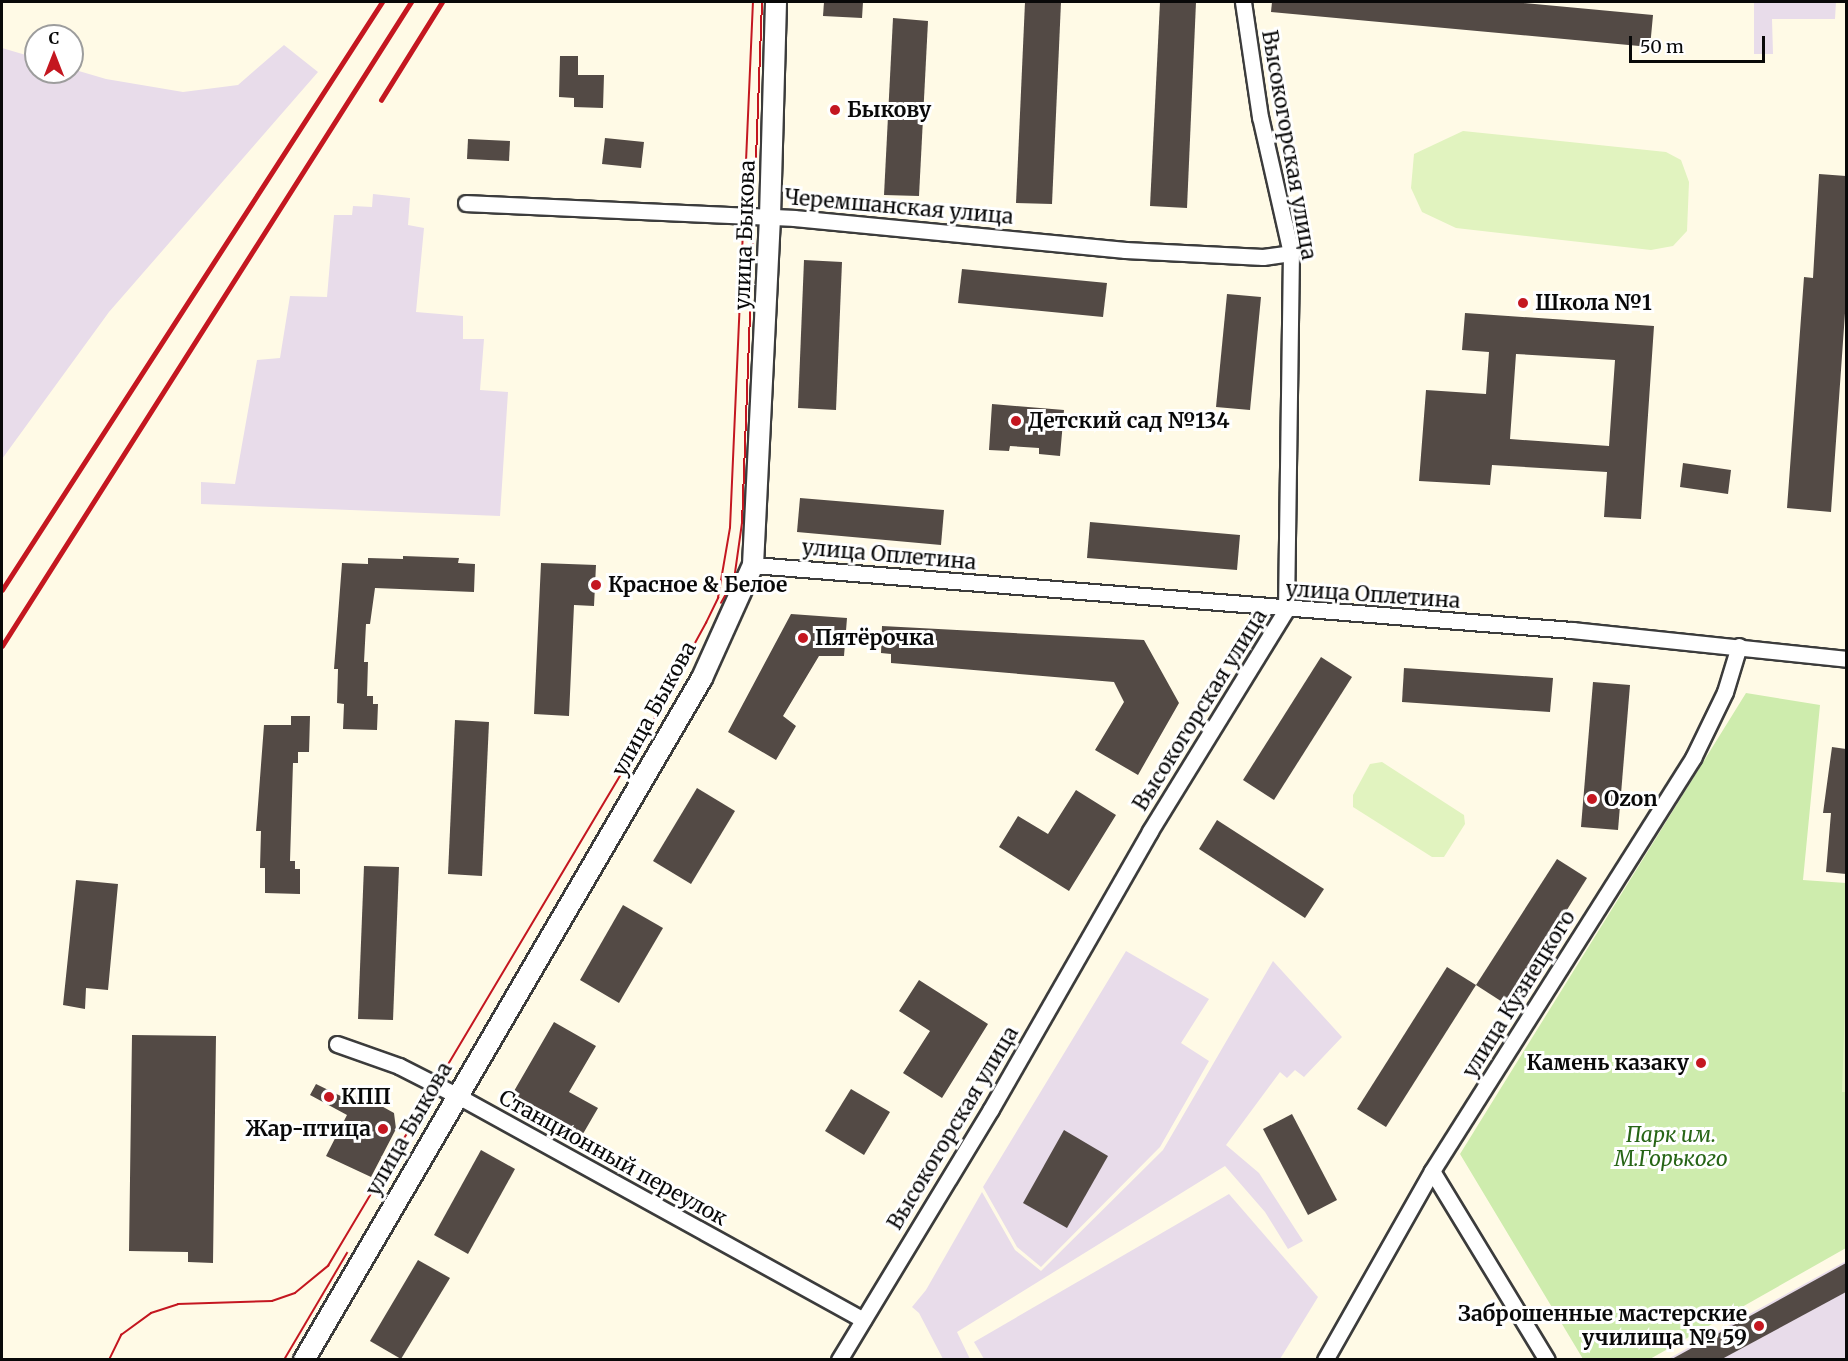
<!DOCTYPE html>
<html>
<head>
<meta charset="utf-8">
<style>
	body { margin:0 }
	#map { position:relative; width:1848px; height:1361px; overflow:hidden; background:#fffae6; font-family:Merriweather,serif }
	div>[style] { position:absolute }
	[style*='--x'] { left:calc(var(--x)*1px); top:calc(var(--y)*1px); width:calc(var(--w)*1px); rotate:calc(var(--a)*1deg) }
	.industrial>* { inset:0; background:#e8dcea }
	.green>* { inset:0; background:#ceecad }
	.pitch>* { inset:0; background:#e1f3bf }
	.building>* { inset:0; background:#534a45 }
	.roads { filter:drop-shadow(2px 0 #3c3c3c) drop-shadow(-2px 0 #3c3c3c) drop-shadow(0 2px #3c3c3c) drop-shadow(0 -2px #3c3c3c) }
	.minor>* { height:15px; margin:-7.5px; padding:0 7.5px; transform-origin:7.5px; border-radius:7.5px; background:#fff }
	.tertiary>* { height:20px; margin:-10px; padding:0 10px; transform-origin:10px; border-radius:10px; background:#fff }
	.tram>* { height:1.5px; margin:-0.75px; padding:0 0.75px; transform-origin:0.75px; border-radius:0.75px; background:#c41720 }
	.rail>* { height:4.5px; margin:-2.25px; padding:0 2.25px; transform-origin:2.25px; border-radius:2.25px; background:#c41720 }
	.dots>* { width:16px; height:16px; translate:-50% -50%; box-sizing:border-box; border:3px solid #fff; border-radius:50% }
	span { translate:-50% -50%; white-space:nowrap; text-align:center; line-height:1.15; -webkit-text-stroke:6px #fff; paint-order:stroke }
	.poi-label { font-size:21px; color:#090909; font-weight:700 }
	.left { translate:0 -50%; text-align:left }
	.right { translate:-100% -50%; text-align:right }
	.street-label { font-size:21px; color:#090909 }
	.park-label { font-size:21px; color:#276516; font-style:italic }
	.frame { position:absolute; inset:0; border:3px solid #090909; pointer-events:none }
	.north { position:absolute; left:24px; top:24px; width:60px; height:60px; box-sizing:border-box; background:#fff; border:2px solid #9d9d9d; border-radius:50%; rotate:0deg; font-size:16px; font-weight:700; line-height:24px; text-align:center; color:#090909 }
	.north::after { content:''; display:block; margin:auto; width:21px; height:27px; background:#c41720; clip-path:polygon(50% 0,100% 100%,50% 72%,0 100%) }
	.scale { position:absolute; left:1629px; top:36px; width:136px; height:27px; box-sizing:border-box; border:3px solid #090909; border-top:0; padding-left:8px; font-size:18px; line-height:21px; white-space:nowrap; color:#090909; -webkit-text-stroke:4px #fff; paint-order:stroke }
</style>
</head>
<body>
<div id="map">
	<div class="industrial">
		<i style="clip-path:polygon(1754px 2px,1836px 2px,1835px 19px,1772px 19px,1773px 54px,1754px 54px)"></i>
		<i style="clip-path:polygon(284px 45px,318px 72px,109px 312px,2px 459px,2px 48px,36px 58px,36px 72px,72px 72px,72px 69px,106px 79px,183px 92px,238px 85px)"></i>
		<i style="clip-path:polygon(373px 194px,410px 198px,408px 225px,424px 228px,416px 312px,463px 316px,463px 339px,484px 339px,480px 390px,508px 392px,500px 516px,201px 504px,201px 482px,235px 484px,257px 360px,280px 358px,290px 296px,327px 297px,334px 215px,352px 215px,353px 206px,372px 207px)"></i>
		<i style="clip-path:polygon(1126px 951px,1209px 999px,1181px 1043px,1209px 1061px,1160px 1147px,1041px 1267px,1017px 1247px,983px 1187px)"></i>
		<i style="clip-path:polygon(1273px 961px,1342px 1037px,1304px 1077px,1295px 1070px,1287px 1078px,1280px 1072px,1226px 1145px,1259px 1173px,1303px 1241px,1288px 1249px,1265px 1212px,1225px 1166px,957px 1332px,970px 1359px,943px 1359px,919px 1313px,912px 1307px,926px 1290px,982px 1192px,1015px 1250px,1041px 1271px,1163px 1150px)"></i>
		<i style="clip-path:polygon(1229px 1194px,1318px 1297px,1280px 1359px,984px 1359px,974px 1342px)"></i>
		<i style="clip-path:polygon(1846px 1261px,1846px 1359px,1668px 1359px)"></i>
	</div>
	<div class="green">
		<i style="clip-path:polygon(1746px 693px,1820px 705px,1803px 880px,1846px 883px,1846px 1248px,1650px 1359px,1583px 1359px,1460px 1154px)"></i>
	</div>
	<div class="pitch">
		<i style="clip-path:polygon(1463px 131px,1666px 152px,1681px 160px,1689px 182px,1687px 231px,1673px 246px,1651px 250px,1456px 228px,1422px 212px,1411px 188px,1414px 154px)"></i>
		<i style="clip-path:polygon(1382px 762px,1464px 815px,1465px 824px,1444px 857px,1432px 857px,1353px 807px,1353px 795px,1370px 764px)"></i>
		<i style="clip-path:polygon(1846px 976px,1846px 1092px,1842px 1092px)"></i>
	</div>
	<div class="building">
		<i style="clip-path:polygon(824px 2px,863px 2px,862px 18px,823px 16px)"></i>
		<i style="clip-path:polygon(1025px 2px,1061px 2px,1052px 204px,1016px 203px)"></i>
		<i style="clip-path:polygon(1160px 2px,1196px 2px,1187px 208px,1150px 206px)"></i>
		<i style="clip-path:polygon(1272px 2px,1513px 2px,1653px 15px,1650px 47px,1271px 12px)"></i>
		<i style="clip-path:polygon(893px 18px,928px 21px,919px 196px,884px 195px)"></i>
		<i style="clip-path:polygon(560px 56px,578px 56px,578px 75px,604px 75px,603px 108px,574px 107px,574px 98px,559px 97px)"></i>
		<i style="clip-path:polygon(605px 138px,644px 142px,641px 168px,602px 164px)"></i>
		<i style="clip-path:polygon(468px 139px,510px 141px,509px 161px,467px 159px)"></i>
		<i style="clip-path:polygon(1819px 174px,1846px 176px,1846px 299px,1831px 512px,1787px 508px,1804px 277px,1813px 278px)"></i>
		<i style="clip-path:polygon(804px 260px,842px 262px,836px 410px,798px 408px)"></i>
		<i style="clip-path:polygon(962px 269px,1107px 283px,1103px 317px,958px 303px)"></i>
		<i style="clip-path:polygon(1227px 294px,1261px 297px,1250px 410px,1216px 407px)"></i>
		<i style="clip-path:polygon(evenodd,1465px 313px,1654px 326px,1641px 519px,1604px 517px,1607px 472px,1492px 465px,1490px 485px,1419px 481px,1426px 390px,1486px 394px,1489px 352px,1462px 350px,1465px 313px,1516px 354px,1615px 360px,1609px 446px,1510px 439px,1516px 354px)"></i>
		<i style="clip-path:polygon(992px 404px,1064px 410px,1060px 456px,1039px 454px,1039px 448px,1010px 446px,1009px 451px,989px 450px)"></i>
		<i style="clip-path:polygon(1683px 463px,1731px 470px,1728px 494px,1680px 487px)"></i>
		<i style="clip-path:polygon(800px 498px,944px 510px,941px 545px,797px 532px)"></i>
		<i style="clip-path:polygon(1090px 522px,1240px 535px,1237px 570px,1087px 558px)"></i>
		<i style="clip-path:polygon(403px 556px,459px 558px,458px 563px,475px 564px,474px 592px,375px 588px,370px 624px,366px 624px,364px 662px,368px 662px,367px 696px,373px 696px,373px 704px,378px 704px,377px 730px,343px 729px,344px 704px,337px 703px,338px 669px,334px 669px,342px 563px,368px 564px,368px 558px,403px 559px)"></i>
		<i style="clip-path:polygon(541px 563px,596px 565px,594px 606px,574px 605px,569px 716px,534px 714px)"></i>
		<i style="clip-path:polygon(791px 614px,847px 618px,844px 656px,819px 656px,783px 716px,796px 726px,776px 760px,728px 732px)"></i>
		<i style="clip-path:polygon(882px 626px,1144px 640px,1179px 703px,1138px 775px,1095px 750px,1124px 702px,1114px 682px,891px 663px,891px 654px,881px 653px)"></i>
		<i style="clip-path:polygon(1321px 657px,1352px 677px,1274px 800px,1243px 780px)"></i>
		<i style="clip-path:polygon(1404px 668px,1553px 678px,1550px 712px,1402px 702px)"></i>
		<i style="clip-path:polygon(1593px 682px,1630px 685px,1618px 830px,1581px 827px)"></i>
		<i style="clip-path:polygon(291px 716px,310px 716px,309px 752px,298px 752px,298px 763px,293px 763px,290px 861px,295px 861px,295px 869px,300px 869px,300px 894px,265px 893px,265px 868px,260px 868px,261px 831px,256px 831px,264px 725px,291px 725px)"></i>
		<i style="clip-path:polygon(455px 720px,489px 722px,482px 876px,448px 874px)"></i>
		<i style="clip-path:polygon(1832px 747px,1846px 749px,1846px 874px,1826px 872px,1831px 813px,1823px 813px)"></i>
		<i style="clip-path:polygon(697px 788px,735px 811px,691px 884px,653px 861px)"></i>
		<i style="clip-path:polygon(1076px 790px,1116px 815px,1069px 891px,999px 847px,1018px 816px,1048px 834px)"></i>
		<i style="clip-path:polygon(1217px 820px,1324px 889px,1305px 918px,1199px 849px)"></i>
		<i style="clip-path:polygon(1557px 859px,1587px 878px,1507px 1005px,1476px 985px)"></i>
		<i style="clip-path:polygon(364px 866px,399px 867px,393px 1020px,358px 1019px)"></i>
		<i style="clip-path:polygon(76px 880px,118px 884px,108px 990px,86px 988px,85px 1009px,63px 1005px)"></i>
		<i style="clip-path:polygon(623px 905px,663px 928px,619px 1003px,580px 980px)"></i>
		<i style="clip-path:polygon(1447px 967px,1476px 985px,1386px 1127px,1357px 1109px)"></i>
		<i style="clip-path:polygon(919px 980px,988px 1024px,942px 1098px,903px 1073px,930px 1031px,899px 1011px)"></i>
		<i style="clip-path:polygon(554px 1022px,596px 1046px,569px 1092px,598px 1108px,580px 1139px,510px 1098px)"></i>
		<i style="clip-path:polygon(132px 1035px,216px 1036px,213px 1263px,188px 1262px,188px 1252px,129px 1251px)"></i>
		<i style="clip-path:polygon(316px 1084px,353px 1102px,358px 1093px,394px 1113px,396px 1129px,371px 1177px,326px 1156px,347px 1115px,310px 1095px)"></i>
		<i style="clip-path:polygon(851px 1089px,890px 1112px,864px 1155px,825px 1131px)"></i>
		<i style="clip-path:polygon(1292px 1114px,1337px 1200px,1308px 1215px,1263px 1129px)"></i>
		<i style="clip-path:polygon(1064px 1130px,1108px 1156px,1067px 1228px,1023px 1203px)"></i>
		<i style="clip-path:polygon(481px 1150px,515px 1169px,468px 1254px,434px 1235px)"></i>
		<i style="clip-path:polygon(418px 1260px,450px 1278px,401px 1359px,370px 1341px)"></i>
		<i style="clip-path:polygon(1846px 1263px,1846px 1292px,1722px 1359px,1672px 1359px)"></i>
	</div>
	<div class="roads">
		<div class="minor">
			<i style="--x:466;--y:203;--w:328;--a:2.6"></i>
			<i style="--x:794;--y:218;--w:333;--a:5.5"></i>
			<i style="--x:1125;--y:250;--w:138;--a:2.9"></i>
			<i style="--x:1263;--y:257;--w:28;--a:-8"></i>
			<i style="--x:753;--y:565;--w:822;--a:4.54"></i>
			<i style="--x:1572;--y:630;--w:276;--a:6"></i>
			<i style="--x:337;--y:1044;--w:66;--a:19.5"></i>
			<i style="--x:399;--y:1066;--w:64;--a:27"></i>
			<i style="--x:456;--y:1095;--w:465;--a:28.9"></i>
			<i style="--x:1432;--y:1171;--w:221;--a:58.7"></i>
			<i style="--x:839;--y:1360;--w:293;--a:-58.8"></i>
			<i style="--x:991;--y:1109;--w:320;--a:-60.2"></i>
			<i style="--x:1150;--y:831;--w:259;--a:-58.4"></i>
			<i style="--x:1286;--y:610;--w:357;--a:-89.2"></i>
			<i style="--x:1291;--y:253;--w:139;--a:-102.8"></i>
			<i style="--x:1260;--y:117;--w:116;--a:-98.4"></i>
			<i style="--x:1325;--y:1360;--w:217;--a:-60.5"></i>
			<i style="--x:1432;--y:1171;--w:489;--a:-57.7"></i>
			<i style="--x:1693;--y:758;--w:73;--a:-64.1"></i>
			<i style="--x:1725;--y:692;--w:48;--a:-73.1"></i>
		</div>
		<div class="tertiary">
			<i style="--x:304;--y:1360;--w:790;--a:-59.73"></i>
			<i style="--x:702;--y:678;--w:124;--a:-65.7"></i>
			<i style="--x:753;--y:565;--w:348;--a:-87.2"></i>
			<i style="--x:770;--y:217;--w:215;--a:-88.4"></i>
		</div>
	</div>
	<div class="tram">
		<i style="--x:721;--y:603;--w:26;--a:-61"></i>
		<i style="--x:734;--y:580;--w:58;--a:-82"></i>
		<i style="--x:742;--y:523;--w:521;--a:-87.8"></i>
		<i style="--x:109;--y:1360;--w:28;--a:-64"></i>
		<i style="--x:121;--y:1335;--w:37;--a:-36"></i>
		<i style="--x:151;--y:1313;--w:28;--a:-18"></i>
		<i style="--x:178;--y:1304;--w:94;--a:-1.8"></i>
		<i style="--x:272;--y:1301;--w:24;--a:-19"></i>
		<i style="--x:295;--y:1293;--w:43;--a:-39.3"></i>
		<i style="--x:328;--y:1266;--w:625;--a:-59.21"></i>
		<i style="--x:648;--y:729;--w:121;--a:-61.3"></i>
		<i style="--x:706;--y:623;--w:28;--a:-64"></i>
		<i style="--x:718;--y:598;--w:71;--a:-80.3"></i>
		<i style="--x:730;--y:528;--w:527;--a:-87.5"></i>
		<i style="--x:284;--y:1360;--w:124;--a:-59.5"></i>
	</div>
	<div class="rail">
		<i style="--x:381;--y:100;--w:115;--a:-58.1"></i>
		<i style="--x:2;--y:590;--w:700;--a:-57.13"></i>
		<i style="--x:2;--y:646;--w:763;--a:-57.58"></i>
	</div>
	<div class="dots">
		<i style="left:835px;top:110px;background:#c41720"></i>
		<i style="left:1523px;top:303px;background:#c41720"></i>
		<i style="left:1016px;top:421px;background:#c41720"></i>
		<i style="left:596px;top:585px;background:#c41720"></i>
		<i style="left:803px;top:638px;background:#c41720"></i>
		<i style="left:1592px;top:799px;background:#c41720"></i>
		<i style="left:1701px;top:1063px;background:#c41720"></i>
		<i style="left:329px;top:1097px;background:#c41720"></i>
		<i style="left:383px;top:1129px;background:#c41720"></i>
		<i style="left:1759px;top:1326px;background:#c41720"></i>
	</div>
	<div class="poi-label">
		<span class="left" style="left:847px;top:110px">Быкову</span>
		<span class="left" style="left:1535px;top:303px">Школа №1</span>
		<span class="left" style="left:1028px;top:421px">Детский сад №134</span>
		<span class="left" style="left:608px;top:585px">Красное &amp; Белое</span>
		<span class="left" style="left:815px;top:638px">Пятёрочка</span>
		<span class="left" style="left:1604px;top:799px">Ozon</span>
		<span class="right" style="left:1689px;top:1063px">Камень казаку</span>
		<span class="left" style="left:341px;top:1097px">КПП</span>
		<span class="right" style="left:371px;top:1129px">Жар-птица</span>
		<span class="right" style="left:1747px;top:1326px">Заброшенные мастерские<br>училища № 59</span>
	</div>
	<div class="street-label">
		<span style="left:1289px;top:145px;rotate:80deg">Высокогорская улица</span>
		<span style="left:899px;top:207px;rotate:5deg">Черемшанская улица</span>
		<span style="left:745px;top:235px;rotate:-88deg">улица Быкова</span>
		<span style="left:889px;top:555px;rotate:5deg">улица Оплетина</span>
		<span style="left:1373px;top:595px;rotate:4deg">улица Оплетина</span>
		<span style="left:654px;top:709px;rotate:-61deg">улица Быкова</span>
		<span style="left:1200px;top:710px;rotate:-58deg">Высокогорская улица</span>
		<span style="left:1519px;top:994px;rotate:-58deg">улица Кузнецкого</span>
		<span style="left:953px;top:1128px;rotate:-59deg">Высокогорская улица</span>
		<span style="left:409px;top:1129px;rotate:-60deg">улица Быкова</span>
		<span style="left:613px;top:1158px;rotate:29deg">Станционный переулок</span>
	</div>
	<div class="park-label">
		<span style="left:1671px;top:1147px">Парк им.<br>М.Горького</span>
	</div>
	<div class="frame"></div>
	<div class="north">С</div>
	<div class="scale">50 m</div>
</div>
</body>
</html>
